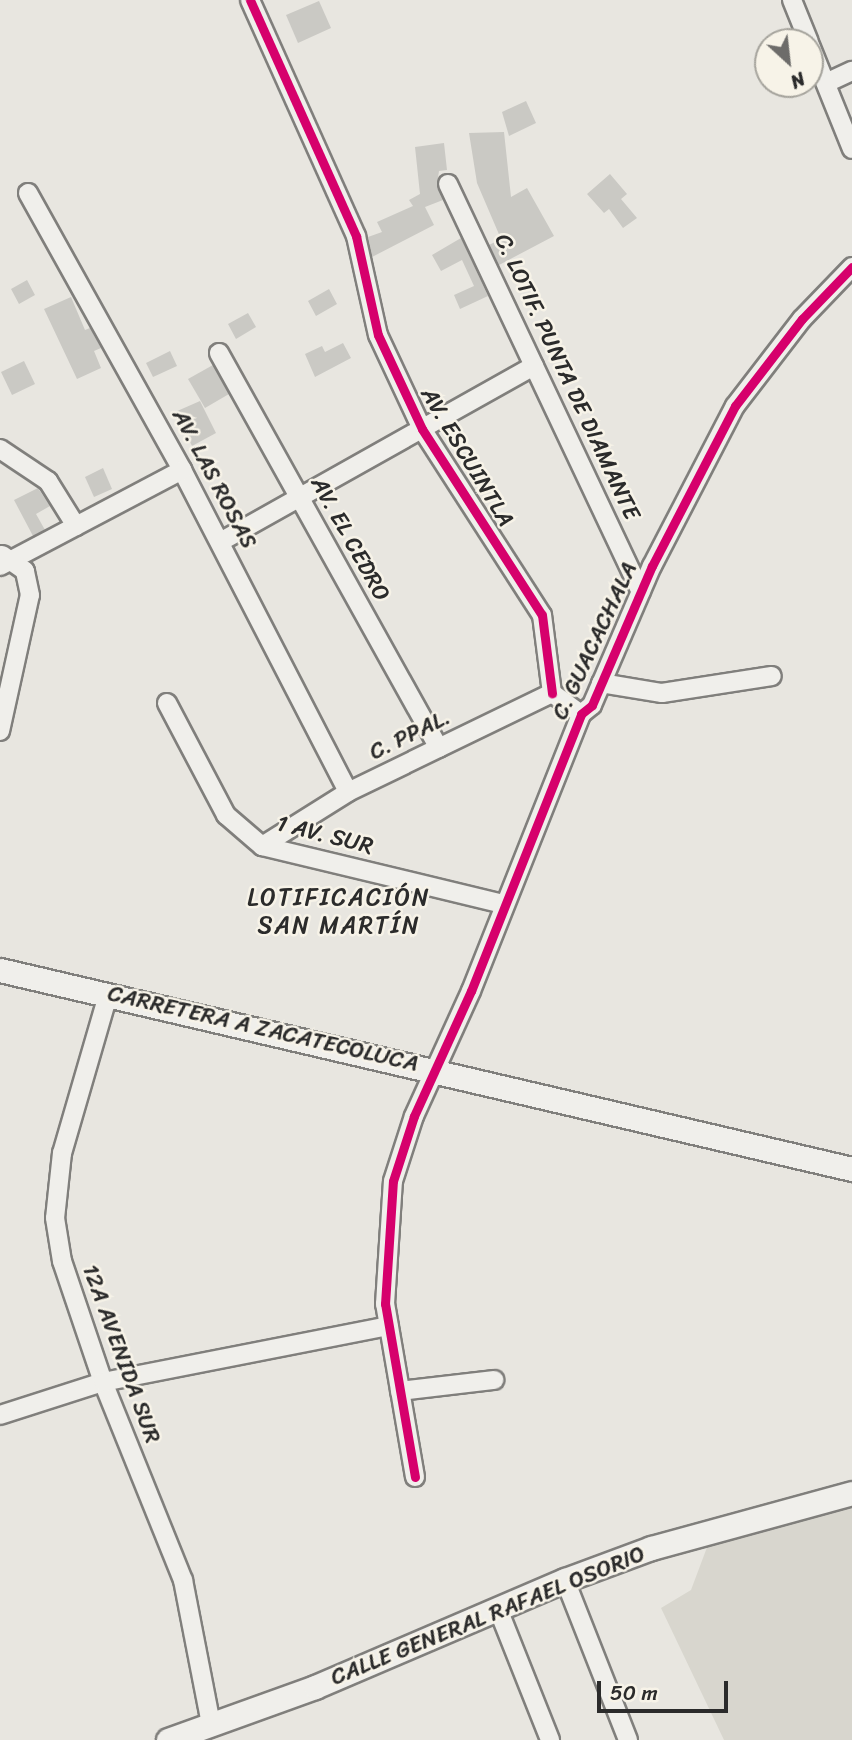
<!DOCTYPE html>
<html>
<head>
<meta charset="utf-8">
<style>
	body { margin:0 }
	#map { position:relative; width:852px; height:1740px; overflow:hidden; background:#e8e6e0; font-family:Sriracha,sans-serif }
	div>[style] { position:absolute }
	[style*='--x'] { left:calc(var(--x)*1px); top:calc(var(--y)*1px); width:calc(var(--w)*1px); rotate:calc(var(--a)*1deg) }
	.green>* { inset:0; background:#d8d6ce }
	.building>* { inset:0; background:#cac9c4 }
	.roads { filter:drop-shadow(2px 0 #807f7c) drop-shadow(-2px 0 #807f7c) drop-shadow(0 2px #807f7c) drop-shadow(0 -2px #807f7c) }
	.minor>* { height:18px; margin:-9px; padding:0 9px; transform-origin:9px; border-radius:9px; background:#f0efeb }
	.major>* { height:23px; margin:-11.5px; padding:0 11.5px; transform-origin:11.5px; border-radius:11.5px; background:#f0efeb }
	.cycleway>* { height:9px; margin:-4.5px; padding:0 4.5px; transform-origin:4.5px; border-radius:4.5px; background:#d6006c }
	span { translate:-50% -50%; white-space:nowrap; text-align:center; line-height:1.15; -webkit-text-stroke:5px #f7f3e8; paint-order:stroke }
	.street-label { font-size:23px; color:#2b2b2b }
	.neighbourhood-label { font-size:24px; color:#2b2b2b; letter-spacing:2px }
	.north { position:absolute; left:754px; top:28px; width:70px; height:70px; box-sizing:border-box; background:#f7f3e8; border:2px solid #a5a39c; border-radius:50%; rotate:153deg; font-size:19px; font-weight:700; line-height:28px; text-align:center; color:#2b2b2b }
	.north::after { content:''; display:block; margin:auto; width:24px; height:32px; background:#6d6c6a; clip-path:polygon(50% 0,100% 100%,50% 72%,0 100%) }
	.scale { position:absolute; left:597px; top:1681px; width:131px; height:32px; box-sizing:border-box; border:4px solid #2b2b2b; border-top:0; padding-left:9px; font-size:21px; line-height:24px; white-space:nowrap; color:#2b2b2b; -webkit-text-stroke:5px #f7f3e8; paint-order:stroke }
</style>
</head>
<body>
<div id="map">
	<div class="green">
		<i style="clip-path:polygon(852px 1505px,852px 1740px,724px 1740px,661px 1608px,691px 1590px,709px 1542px)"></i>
	</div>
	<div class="building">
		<i style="clip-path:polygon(319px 1px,331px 28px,298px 43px,286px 15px)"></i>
		<i style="clip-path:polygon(526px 101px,536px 123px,509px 136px,502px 112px)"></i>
		<i style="clip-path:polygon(504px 132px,511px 197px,527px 188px,554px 236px,499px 265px,489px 245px,501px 239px,477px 183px,469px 133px)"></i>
		<i style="clip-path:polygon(444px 143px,447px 170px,439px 171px,437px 184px,443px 200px,425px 207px,434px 225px,372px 257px,368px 237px,382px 232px,377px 222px,413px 206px,409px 200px,420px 194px,415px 147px)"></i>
		<i style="clip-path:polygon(610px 174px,627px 194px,621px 199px,637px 218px,623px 228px,609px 209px,604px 213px,587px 194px)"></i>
		<i style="clip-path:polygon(461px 238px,488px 296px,460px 309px,454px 295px,474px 286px,462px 260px,441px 271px,432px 255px)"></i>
		<i style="clip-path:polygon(27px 280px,35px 295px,19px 304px,11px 289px)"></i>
		<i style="clip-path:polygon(329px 289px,337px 304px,316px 316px,308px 301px)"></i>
		<i style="clip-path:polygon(71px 297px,85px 330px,90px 328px,101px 348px,94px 351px,101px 368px,77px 379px,44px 309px)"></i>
		<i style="clip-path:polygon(248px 313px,256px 327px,236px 339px,228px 324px)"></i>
		<i style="clip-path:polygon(343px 343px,351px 358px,315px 377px,305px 354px,322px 346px,325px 352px)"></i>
		<i style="clip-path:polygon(170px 351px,177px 366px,153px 377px,146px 363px)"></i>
		<i style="clip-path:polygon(24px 361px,35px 384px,12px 395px,1px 372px)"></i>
		<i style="clip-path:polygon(213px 365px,229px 394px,205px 408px,188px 379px)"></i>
		<i style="clip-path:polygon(200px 401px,216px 433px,192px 446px,175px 412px)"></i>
		<i style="clip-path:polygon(103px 468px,112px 489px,94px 497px,85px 477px)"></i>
		<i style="clip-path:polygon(38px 488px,50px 506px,36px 514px,45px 530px,33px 536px,14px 500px)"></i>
	</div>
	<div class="roads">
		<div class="minor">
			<i style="--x:250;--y:0;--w:259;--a:65.8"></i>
			<i style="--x:356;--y:236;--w:101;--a:77.5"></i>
			<i style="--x:378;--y:335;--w:104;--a:64.9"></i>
			<i style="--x:422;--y:429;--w:221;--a:57.2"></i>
			<i style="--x:542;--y:615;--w:79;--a:82.7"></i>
			<i style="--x:792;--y:0;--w:45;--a:68"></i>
			<i style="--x:810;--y:45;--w:112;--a:68"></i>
			<i style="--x:826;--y:83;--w:29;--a:-25"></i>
			<i style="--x:448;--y:184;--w:451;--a:64.7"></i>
			<i style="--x:28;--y:193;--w:317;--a:60.9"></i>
			<i style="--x:182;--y:470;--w:362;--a:62.7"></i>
			<i style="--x:219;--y:353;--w:452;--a:60.9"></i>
			<i style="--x:0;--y:449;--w:58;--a:33.7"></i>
			<i style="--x:48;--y:481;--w:53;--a:58.1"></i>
			<i style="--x:220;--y:542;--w:360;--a:-29.3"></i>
			<i style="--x:0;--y:566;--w:206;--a:-27.8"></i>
			<i style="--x:601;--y:683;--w:62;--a:9.3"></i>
			<i style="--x:662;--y:693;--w:111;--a:-8.8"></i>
			<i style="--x:167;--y:703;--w:127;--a:62.2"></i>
			<i style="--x:226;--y:815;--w:48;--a:40.7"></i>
			<i style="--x:262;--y:846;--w:249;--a:13.5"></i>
			<i style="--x:0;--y:731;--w:139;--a:-77.6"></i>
			<i style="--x:30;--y:595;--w:25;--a:-102"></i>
			<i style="--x:25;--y:571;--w:28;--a:-145"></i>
			<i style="--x:262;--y:846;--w:102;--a:-32.1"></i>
			<i style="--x:348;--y:792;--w:227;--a:-25.9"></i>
			<i style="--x:552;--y:693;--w:36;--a:36"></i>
			<i style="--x:108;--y:995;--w:165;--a:106.2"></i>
			<i style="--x:62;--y:1153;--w:65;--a:96.1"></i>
			<i style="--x:55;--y:1218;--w:44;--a:80.8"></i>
			<i style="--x:62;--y:1261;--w:128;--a:71.3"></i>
			<i style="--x:103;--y:1382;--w:214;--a:68"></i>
			<i style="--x:183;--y:1580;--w:147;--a:79"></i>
			<i style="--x:400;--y:1391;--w:95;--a:-6.7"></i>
			<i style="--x:0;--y:1415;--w:108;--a:-17.8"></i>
			<i style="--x:103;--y:1382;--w:291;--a:-11.1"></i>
			<i style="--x:415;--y:1477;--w:176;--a:-99.8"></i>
			<i style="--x:385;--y:1304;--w:123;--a:-86.3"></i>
			<i style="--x:393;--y:1181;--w:68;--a:-72.1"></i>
			<i style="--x:414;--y:1116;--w:137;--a:-65.5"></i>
			<i style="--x:471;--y:991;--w:298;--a:-68.3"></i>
			<i style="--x:581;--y:714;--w:14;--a:-39"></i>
			<i style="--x:592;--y:705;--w:151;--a:-66.7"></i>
			<i style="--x:652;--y:566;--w:180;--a:-62.6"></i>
			<i style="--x:735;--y:406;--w:110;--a:-52.4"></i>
			<i style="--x:802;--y:319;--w:72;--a:-46.1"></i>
			<i style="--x:565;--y:1580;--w:172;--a:68.5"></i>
			<i style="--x:498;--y:1609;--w:141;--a:68.3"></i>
		</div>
		<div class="major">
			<i style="--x:0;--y:970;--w:875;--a:13.15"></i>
			<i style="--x:168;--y:1740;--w:156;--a:-19.8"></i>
			<i style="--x:315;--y:1687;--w:272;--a:-23.2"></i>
			<i style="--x:565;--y:1580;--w:92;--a:-20.4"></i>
			<i style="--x:651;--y:1548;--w:208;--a:-15.3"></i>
		</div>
	</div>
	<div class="cycleway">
		<i style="--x:250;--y:0;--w:259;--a:65.8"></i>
		<i style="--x:356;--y:236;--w:101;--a:77.5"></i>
		<i style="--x:378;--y:335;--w:104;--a:64.9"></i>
		<i style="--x:422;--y:429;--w:221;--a:57.2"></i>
		<i style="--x:542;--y:615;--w:79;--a:82.7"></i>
		<i style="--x:415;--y:1477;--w:176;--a:-99.8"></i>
		<i style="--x:385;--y:1304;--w:123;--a:-86.3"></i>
		<i style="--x:393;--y:1181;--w:68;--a:-72.1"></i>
		<i style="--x:414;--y:1116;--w:137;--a:-65.5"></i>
		<i style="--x:471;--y:991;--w:298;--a:-68.3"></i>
		<i style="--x:581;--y:714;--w:14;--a:-39"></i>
		<i style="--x:592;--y:705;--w:151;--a:-66.7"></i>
		<i style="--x:652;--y:566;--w:180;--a:-62.6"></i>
		<i style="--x:735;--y:406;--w:110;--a:-52.4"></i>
		<i style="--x:802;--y:319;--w:72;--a:-46.1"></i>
	</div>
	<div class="street-label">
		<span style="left:567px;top:377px;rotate:65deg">C. LOTIF. PUNTA DE DIAMANTE</span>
		<span style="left:467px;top:457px;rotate:59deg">AV. ESCUINTLA</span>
		<span style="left:214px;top:479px;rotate:62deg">AV. LAS ROSAS</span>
		<span style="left:350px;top:539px;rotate:61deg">AV. EL CEDRO</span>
		<span style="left:595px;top:641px;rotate:-65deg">C. GUACACHALA</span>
		<span style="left:410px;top:735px;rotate:-26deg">C. PPAL.</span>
		<span style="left:325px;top:835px;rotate:14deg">1 AV. SUR</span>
		<span style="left:263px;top:1029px;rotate:13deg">CARRETERA A ZACATECOLUCA</span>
		<span style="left:121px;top:1354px;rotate:70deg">12A AVENIDA SUR</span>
		<span style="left:488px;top:1616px;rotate:-22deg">CALLE GENERAL RAFAEL OSORIO</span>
	</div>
	<div class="neighbourhood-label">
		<span style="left:339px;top:912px">LOTIFICACIÓN<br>SAN MARTÍN</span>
	</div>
	<div class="north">N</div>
	<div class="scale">50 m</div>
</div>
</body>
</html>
